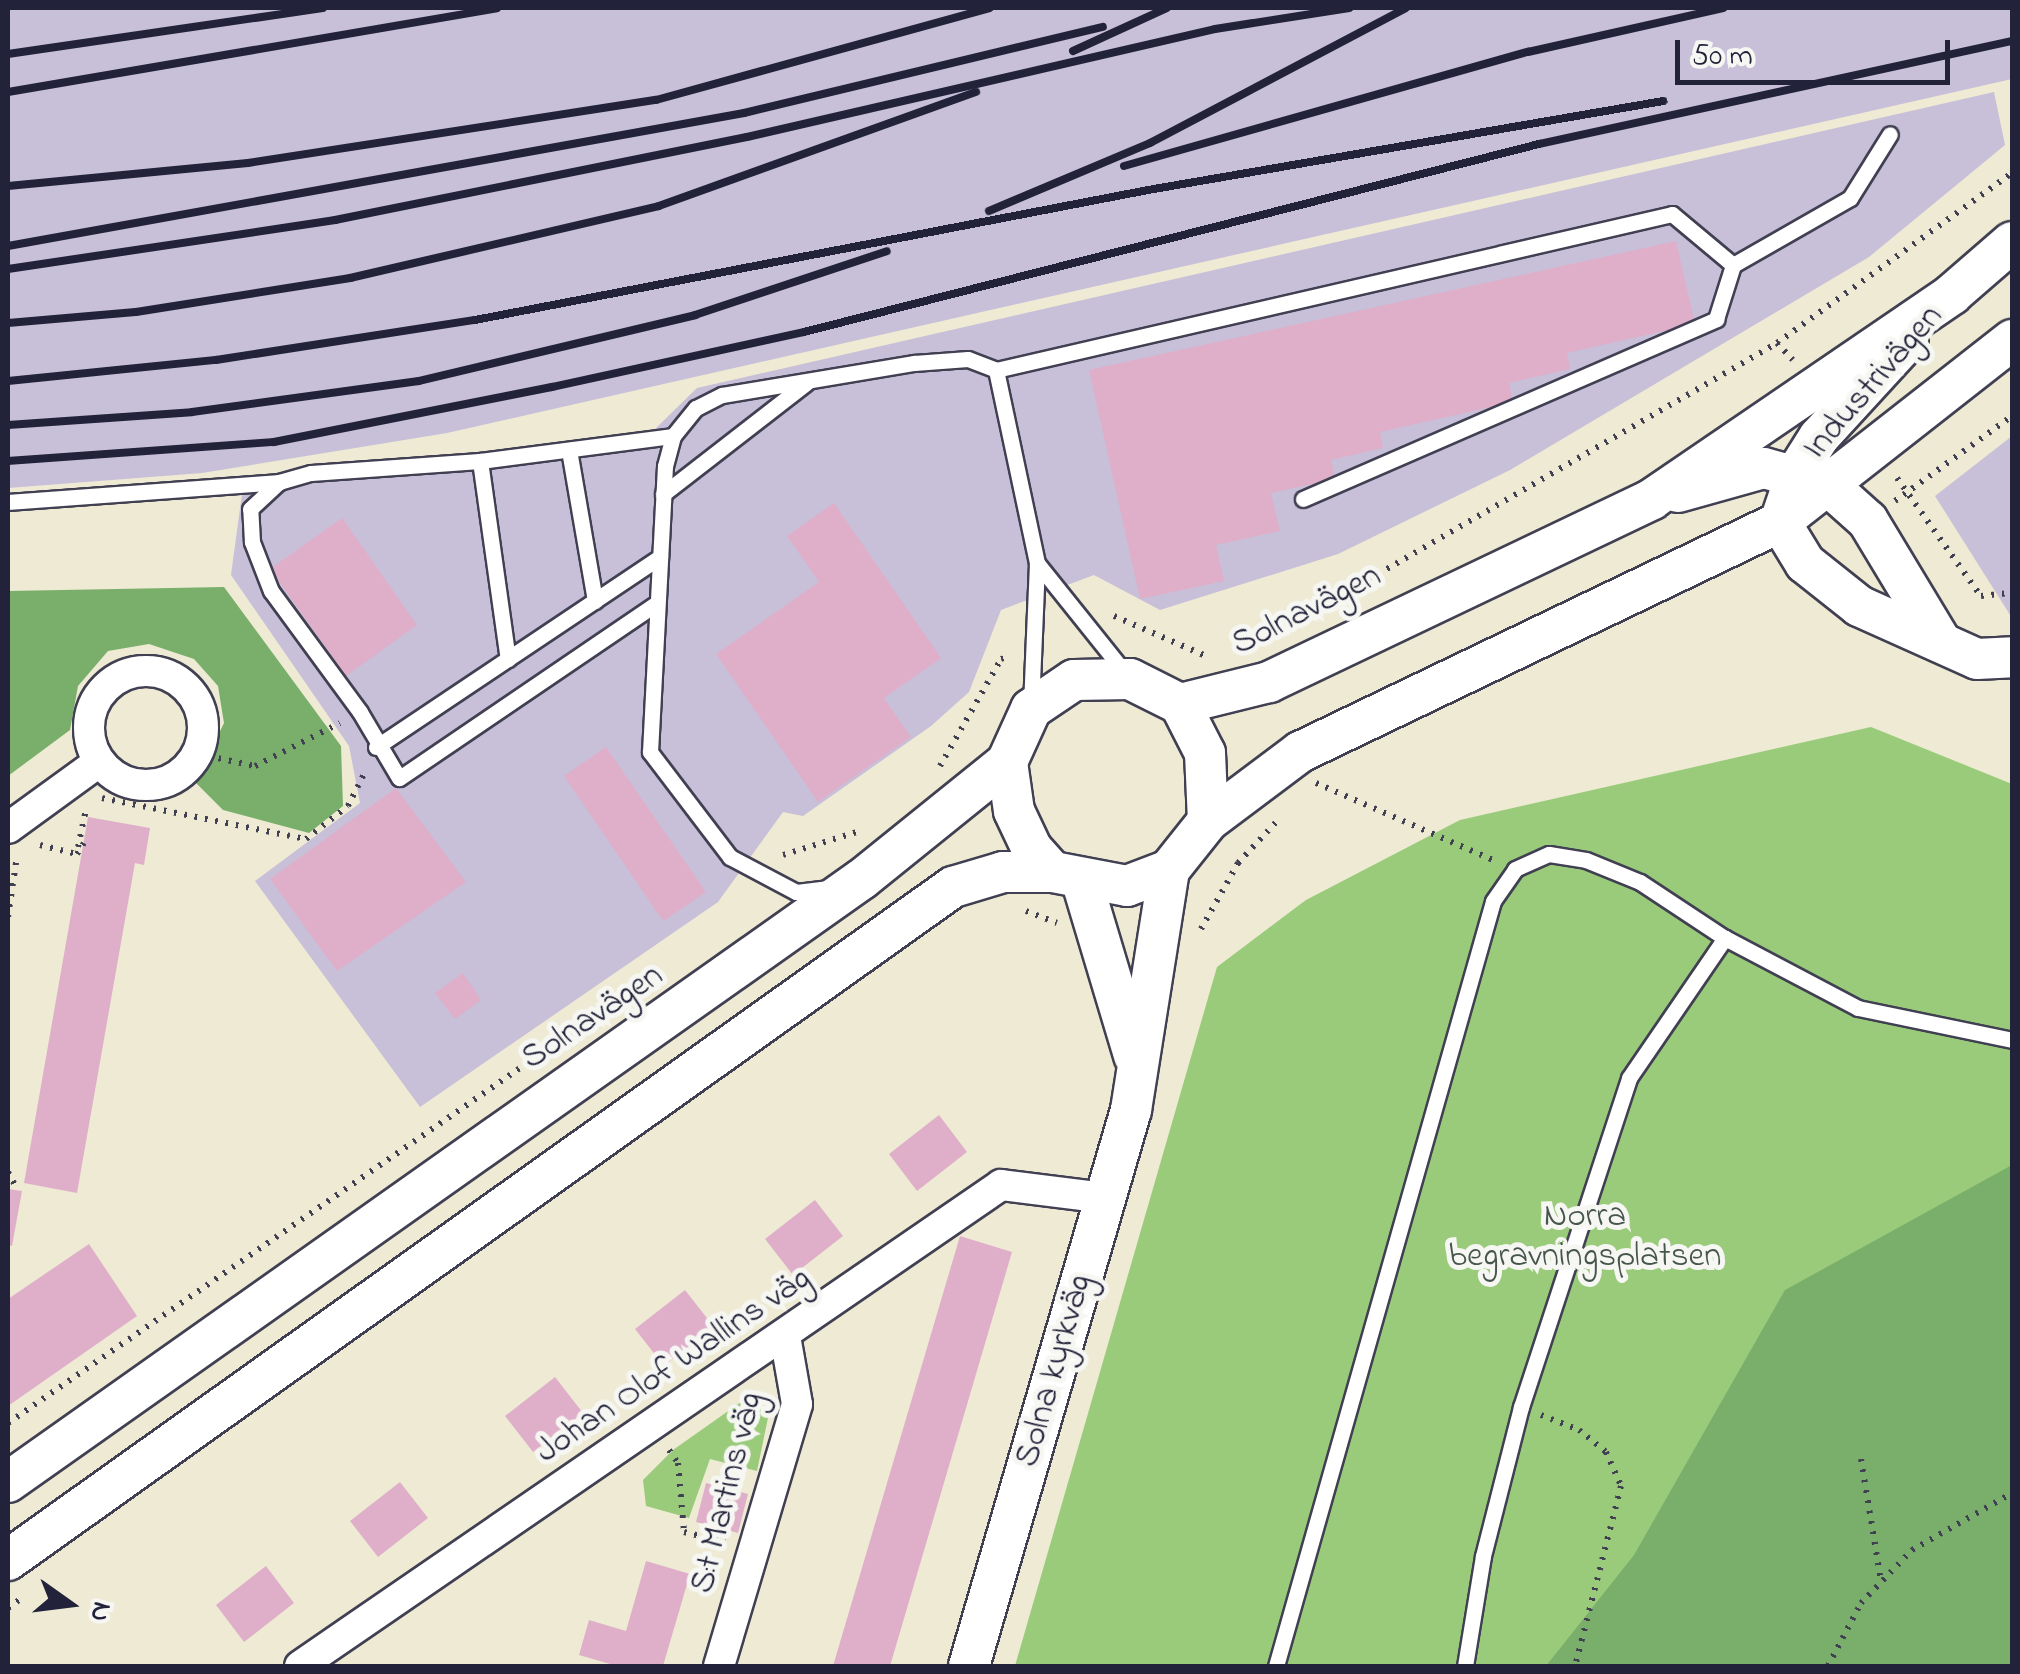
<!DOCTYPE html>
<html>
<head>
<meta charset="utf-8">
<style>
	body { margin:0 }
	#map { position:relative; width:2020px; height:1674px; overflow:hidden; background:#eeead4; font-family:"Indie Flower",sans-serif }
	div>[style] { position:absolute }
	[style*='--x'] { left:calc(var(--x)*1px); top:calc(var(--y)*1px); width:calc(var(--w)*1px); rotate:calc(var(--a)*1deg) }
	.industrial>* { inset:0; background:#c8bfd8 }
	.green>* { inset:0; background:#99cb7b }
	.forest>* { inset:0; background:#7aaf6b }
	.building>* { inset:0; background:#dfafca }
	.path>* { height:6px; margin-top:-3px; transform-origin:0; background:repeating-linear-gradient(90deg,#414052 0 2.5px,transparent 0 10.5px) }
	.roads { filter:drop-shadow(2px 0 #414052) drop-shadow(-2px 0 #414052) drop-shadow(0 2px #414052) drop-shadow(0 -2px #414052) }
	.lane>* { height:15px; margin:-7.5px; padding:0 7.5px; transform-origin:7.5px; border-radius:7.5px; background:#fff }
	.street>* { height:30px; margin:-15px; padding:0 15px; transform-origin:15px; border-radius:15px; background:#fff }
	.street>.ring { margin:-15px; padding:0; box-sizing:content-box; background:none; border:30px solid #fff; border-radius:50% }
	.secondary>* { height:40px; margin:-20px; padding:0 20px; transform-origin:20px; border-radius:20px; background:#fff }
	.rail>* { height:8px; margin:-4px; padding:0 4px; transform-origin:4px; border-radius:4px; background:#22223b }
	span { translate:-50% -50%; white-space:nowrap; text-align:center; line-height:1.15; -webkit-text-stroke:10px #f6f6f2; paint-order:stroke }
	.street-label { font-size:35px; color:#22223b }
	.park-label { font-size:35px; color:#46554e }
	.frame { position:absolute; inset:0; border:10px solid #22223b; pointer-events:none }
	.north { position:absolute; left:20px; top:1554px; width:100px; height:100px; -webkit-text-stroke:8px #f6f6f2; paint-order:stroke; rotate:104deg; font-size:28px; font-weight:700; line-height:40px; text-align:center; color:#22223b }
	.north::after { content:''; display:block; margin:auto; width:35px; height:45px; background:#22223b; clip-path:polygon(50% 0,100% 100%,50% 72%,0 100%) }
	.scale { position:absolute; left:1675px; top:40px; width:275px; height:45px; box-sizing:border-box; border:5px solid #22223b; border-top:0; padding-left:12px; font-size:30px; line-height:35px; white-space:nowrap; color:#22223b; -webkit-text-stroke:8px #f6f6f2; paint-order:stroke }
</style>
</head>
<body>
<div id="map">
	<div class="industrial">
		<i style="clip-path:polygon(8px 8px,2012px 8px,2012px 79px,447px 433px,202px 473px,8px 488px)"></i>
		<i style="clip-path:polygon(1994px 92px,2005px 145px,1869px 257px,1510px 470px,1338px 554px,1160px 610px,1094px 575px,1001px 610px,969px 692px,931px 726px,803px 816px,783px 812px,718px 902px,420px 1107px,255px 881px,360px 803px,349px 746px,231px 575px,244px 479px,652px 432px,697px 388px)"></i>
		<i style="clip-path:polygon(2012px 436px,2012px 618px,1935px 496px)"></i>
	</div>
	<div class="green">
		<i style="clip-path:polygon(1871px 727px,2012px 784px,2012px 1666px,1015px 1666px,1217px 967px,1306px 900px,1460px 820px)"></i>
		<i style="clip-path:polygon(748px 1397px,769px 1413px,757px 1471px,710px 1459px,689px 1518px,646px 1506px,643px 1480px,673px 1450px)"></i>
	</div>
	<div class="forest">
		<i style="clip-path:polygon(224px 587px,341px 746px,343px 806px,309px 833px,223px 810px,195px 782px,224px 723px,218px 686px,194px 659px,149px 644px,108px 651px,78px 686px,70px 730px,8px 776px,8px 591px)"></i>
		<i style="clip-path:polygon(2012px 1165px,2012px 1666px,1546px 1666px,1634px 1555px,1785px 1290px)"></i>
	</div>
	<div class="building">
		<i style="clip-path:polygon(1676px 241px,1695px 324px,1567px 353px,1570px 369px,1509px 383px,1513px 402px,1380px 432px,1383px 448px,1331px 460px,1335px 479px,1271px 493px,1280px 531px,1216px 545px,1224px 581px,1140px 599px,1089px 370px)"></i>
		<i style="clip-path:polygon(834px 503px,941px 658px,884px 698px,911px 737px,818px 802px,716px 654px,819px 582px,787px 536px)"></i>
		<i style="clip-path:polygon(342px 518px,417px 625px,346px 676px,270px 569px)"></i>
		<i style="clip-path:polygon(606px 747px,706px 892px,663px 921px,564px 776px)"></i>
		<i style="clip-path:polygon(396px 788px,466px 882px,337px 971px,270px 879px)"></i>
		<i style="clip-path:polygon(88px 817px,150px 828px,144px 865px,135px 863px,77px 1193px,24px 1183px)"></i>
		<i style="clip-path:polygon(463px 973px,481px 1000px,455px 1019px,435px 993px)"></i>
		<i style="clip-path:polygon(939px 1115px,967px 1152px,917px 1191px,889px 1154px)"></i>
		<i style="clip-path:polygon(8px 1189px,22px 1191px,12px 1246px,8px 1245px)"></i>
		<i style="clip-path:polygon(815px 1200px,843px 1236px,793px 1275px,765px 1239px)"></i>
		<i style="clip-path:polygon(960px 1236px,1012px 1252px,890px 1666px,833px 1666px)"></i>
		<i style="clip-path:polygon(89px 1244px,137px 1316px,8px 1406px,8px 1299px)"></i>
		<i style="clip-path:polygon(685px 1290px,714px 1327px,664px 1366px,635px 1329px)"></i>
		<i style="clip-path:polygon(555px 1377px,583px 1413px,533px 1452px,505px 1416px)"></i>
		<i style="clip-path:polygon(400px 1482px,428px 1518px,378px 1557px,350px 1521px)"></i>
		<i style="clip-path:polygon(706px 1483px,748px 1494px,738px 1533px,696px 1522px)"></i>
		<i style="clip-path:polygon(646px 1561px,690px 1574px,663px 1666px,617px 1666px,579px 1655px,589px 1620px,626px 1631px)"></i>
		<i style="clip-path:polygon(266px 1566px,294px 1603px,244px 1642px,216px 1605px)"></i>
	</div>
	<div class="path">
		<i style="--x:1777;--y:343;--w:23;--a:47"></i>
		<i style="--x:1897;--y:478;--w:145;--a:54.6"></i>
		<i style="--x:1981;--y:596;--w:31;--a:-6"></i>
		<i style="--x:1895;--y:501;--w:145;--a:-36"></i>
		<i style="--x:1114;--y:616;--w:100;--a:23.5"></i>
		<i style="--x:1278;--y:632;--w:577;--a:-30.08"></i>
		<i style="--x:1777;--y:343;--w:290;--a:-35.9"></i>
		<i style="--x:198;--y:754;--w:58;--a:11.9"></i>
		<i style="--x:255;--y:766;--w:95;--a:-26.8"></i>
		<i style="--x:940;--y:766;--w:123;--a:-60.3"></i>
		<i style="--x:1001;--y:659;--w:9;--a:-18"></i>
		<i style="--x:1316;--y:783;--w:193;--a:23.5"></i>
		<i style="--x:102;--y:798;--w:208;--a:11.4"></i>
		<i style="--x:306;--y:839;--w:53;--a:-38.2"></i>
		<i style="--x:348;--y:806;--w:40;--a:-63.4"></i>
		<i style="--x:40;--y:845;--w:38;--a:14"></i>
		<i style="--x:77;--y:854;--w:13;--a:-58"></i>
		<i style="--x:78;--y:847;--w:38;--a:-78"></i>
		<i style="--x:783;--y:855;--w:77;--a:-17.3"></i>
		<i style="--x:1026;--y:911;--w:33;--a:21"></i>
		<i style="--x:8;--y:917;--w:62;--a:-81.6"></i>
		<i style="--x:1201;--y:929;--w:76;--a:-60.7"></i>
		<i style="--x:1238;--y:863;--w:57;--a:-47.1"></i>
		<i style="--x:8;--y:1172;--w:15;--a:62"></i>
		<i style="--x:1541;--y:1415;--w:41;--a:21.5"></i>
		<i style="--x:1579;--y:1430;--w:35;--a:39"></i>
		<i style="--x:1606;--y:1452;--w:37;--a:66"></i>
		<i style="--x:1621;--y:1486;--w:186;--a:104.3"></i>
		<i style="--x:8;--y:1423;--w:718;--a:-34.73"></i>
		<i style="--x:669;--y:1450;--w:16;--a:55"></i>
		<i style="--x:678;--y:1463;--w:69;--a:85"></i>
		<i style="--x:684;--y:1532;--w:42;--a:13.7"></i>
		<i style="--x:1861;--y:1459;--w:124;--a:80.7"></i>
		<i style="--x:8;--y:1608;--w:19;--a:-36"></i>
		<i style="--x:1828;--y:1666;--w:71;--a:-62.4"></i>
		<i style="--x:1861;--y:1603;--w:74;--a:-46.1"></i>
		<i style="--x:1912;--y:1550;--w:115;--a:-29.7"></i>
	</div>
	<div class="roads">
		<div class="lane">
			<i style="--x:996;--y:370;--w:694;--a:-12.99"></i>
			<i style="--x:1672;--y:214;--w:80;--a:39.9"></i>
			<i style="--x:569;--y:450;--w:153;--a:80.2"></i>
			<i style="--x:480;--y:461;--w:200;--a:82"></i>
			<i style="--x:663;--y:494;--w:181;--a:-37.8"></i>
			<i style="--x:1303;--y:499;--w:451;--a:-23.5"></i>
			<i style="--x:1716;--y:319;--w:57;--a:-72.5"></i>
			<i style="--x:1733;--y:265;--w:135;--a:-29.8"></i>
			<i style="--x:1850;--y:198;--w:75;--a:-58"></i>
			<i style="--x:8;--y:502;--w:272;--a:-4.2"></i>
			<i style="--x:1037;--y:563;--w:141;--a:51.3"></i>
			<i style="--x:654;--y:605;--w:308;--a:145.8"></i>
			<i style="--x:399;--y:778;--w:77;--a:-120.6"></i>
			<i style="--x:360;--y:712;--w:150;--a:-126.3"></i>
			<i style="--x:271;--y:591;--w:53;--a:-111.2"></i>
			<i style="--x:252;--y:542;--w:33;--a:-93"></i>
			<i style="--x:250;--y:509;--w:40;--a:-43"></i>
			<i style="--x:279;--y:482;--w:33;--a:-16"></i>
			<i style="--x:311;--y:473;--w:169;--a:-4.1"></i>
			<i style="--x:480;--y:461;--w:195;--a:-7.4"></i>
			<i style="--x:376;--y:747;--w:342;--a:-33.8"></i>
			<i style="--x:829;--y:888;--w:33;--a:173"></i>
			<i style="--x:796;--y:892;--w:75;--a:-152.1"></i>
			<i style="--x:730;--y:857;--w:132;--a:-127.3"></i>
			<i style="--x:650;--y:752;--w:286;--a:-87"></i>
			<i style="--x:665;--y:466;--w:31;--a:-75"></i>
			<i style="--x:673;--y:436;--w:36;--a:-51"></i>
			<i style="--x:696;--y:408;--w:29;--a:-27"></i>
			<i style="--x:722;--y:395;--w:195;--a:-9.5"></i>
			<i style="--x:914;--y:363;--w:54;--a:-4.2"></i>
			<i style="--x:968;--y:359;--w:30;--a:21"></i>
			<i style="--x:996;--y:370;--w:197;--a:78"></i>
			<i style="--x:1037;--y:563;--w:142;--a:92.4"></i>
			<i style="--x:1276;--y:1666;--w:795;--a:-74.16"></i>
			<i style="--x:1493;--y:901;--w:39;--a:-55"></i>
			<i style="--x:1515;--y:869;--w:37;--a:-24"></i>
			<i style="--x:1549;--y:854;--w:37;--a:9"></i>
			<i style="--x:1586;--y:860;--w:58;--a:22.2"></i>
			<i style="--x:1640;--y:882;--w:102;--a:33.4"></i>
			<i style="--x:1465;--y:1666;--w:111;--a:-80.7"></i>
			<i style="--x:1483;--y:1556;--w:154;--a:-75.7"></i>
			<i style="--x:1521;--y:1407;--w:346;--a:-71.8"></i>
			<i style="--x:1629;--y:1078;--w:170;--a:-55.6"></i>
			<i style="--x:1725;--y:938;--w:150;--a:27.8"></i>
			<i style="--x:1858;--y:1008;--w:157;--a:11.7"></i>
		</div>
		<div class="street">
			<i class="ring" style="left:89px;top:671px;width:84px;height:84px"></i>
			<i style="--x:8;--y:828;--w:112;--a:-36"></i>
			<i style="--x:300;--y:1666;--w:850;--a:-34.46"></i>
			<i style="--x:1001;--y:1185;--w:105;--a:7.1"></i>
			<i style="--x:719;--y:1666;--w:273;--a:-73.4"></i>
			<i style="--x:797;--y:1404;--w:69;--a:-100"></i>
		</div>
		<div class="secondary">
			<i style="--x:1908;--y:340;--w:132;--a:132.5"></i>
			<i style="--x:1819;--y:437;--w:41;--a:122.2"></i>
			<i style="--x:1797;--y:472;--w:53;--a:108.8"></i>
			<i style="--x:1780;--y:522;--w:48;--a:58.6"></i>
			<i style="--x:1805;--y:563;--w:69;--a:38.5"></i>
			<i style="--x:1859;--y:606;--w:129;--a:24.2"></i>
			<i style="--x:1977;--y:659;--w:35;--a:-3"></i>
			<i style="--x:1678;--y:492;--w:89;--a:-15.6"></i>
			<i style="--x:1764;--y:468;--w:67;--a:15.5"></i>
			<i style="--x:1829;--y:486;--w:52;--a:41.9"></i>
			<i style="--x:1868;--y:521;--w:141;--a:58.9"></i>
			<i style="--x:1180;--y:704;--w:92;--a:-13.9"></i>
			<i style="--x:1269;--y:682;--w:424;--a:-25.5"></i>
			<i style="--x:1652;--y:499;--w:363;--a:-34.3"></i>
			<i style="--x:1952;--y:294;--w:79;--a:-40.9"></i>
			<i style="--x:1007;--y:762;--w:49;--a:81.9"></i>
			<i style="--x:1014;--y:811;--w:42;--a:64.7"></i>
			<i style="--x:1032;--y:849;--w:31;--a:48"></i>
			<i style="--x:1082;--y:882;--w:181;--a:73.3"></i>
			<i style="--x:8;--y:1482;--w:1045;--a:-35.23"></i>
			<i style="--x:862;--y:879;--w:186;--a:-38.9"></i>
			<i style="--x:1007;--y:762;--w:58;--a:-65.6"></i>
			<i style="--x:1031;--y:709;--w:52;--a:-34"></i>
			<i style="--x:1074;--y:680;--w:56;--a:-1"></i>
			<i style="--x:1130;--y:679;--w:56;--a:26.6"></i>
			<i style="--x:1180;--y:704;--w:55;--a:63"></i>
			<i style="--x:1205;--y:753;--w:68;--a:87.5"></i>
			<i style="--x:8;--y:1560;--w:1160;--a:-35.46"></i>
			<i style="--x:953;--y:887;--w:52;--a:-16.7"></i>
			<i style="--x:1003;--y:872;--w:50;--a:0"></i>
			<i style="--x:1053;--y:872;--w:75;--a:10.7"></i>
			<i style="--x:1127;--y:886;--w:45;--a:-20.9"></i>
			<i style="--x:1169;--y:870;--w:63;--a:-51.5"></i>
			<i style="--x:1208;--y:821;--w:115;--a:-36.9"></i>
			<i style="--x:1300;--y:752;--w:532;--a:-25.6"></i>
			<i style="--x:1780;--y:522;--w:295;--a:-38.1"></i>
			<i style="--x:969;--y:1666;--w:579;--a:-73.76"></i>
			<i style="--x:1131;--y:1110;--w:243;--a:-81"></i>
		</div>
	</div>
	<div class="rail">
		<i style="--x:1073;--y:51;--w:103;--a:-24.6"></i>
		<i style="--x:8;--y:54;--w:318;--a:-8.3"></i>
		<i style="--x:8;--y:92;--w:496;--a:-9.7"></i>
		<i style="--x:1124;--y:166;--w:420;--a:-15.8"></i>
		<i style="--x:1528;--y:52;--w:200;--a:-12.7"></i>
		<i style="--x:8;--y:186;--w:241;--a:-5.5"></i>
		<i style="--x:248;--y:163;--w:413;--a:-8.8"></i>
		<i style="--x:656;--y:100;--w:346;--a:-15.4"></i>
		<i style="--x:989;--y:211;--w:175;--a:-22.9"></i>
		<i style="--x:1150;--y:143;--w:289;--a:-27.8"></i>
		<i style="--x:8;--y:246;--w:748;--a:-10.24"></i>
		<i style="--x:744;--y:113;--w:369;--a:-13.5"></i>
		<i style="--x:8;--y:269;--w:331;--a:-8.5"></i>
		<i style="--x:335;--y:220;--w:420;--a:-11.4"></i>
		<i style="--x:747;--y:137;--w:480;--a:-13"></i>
		<i style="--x:1215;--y:29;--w:136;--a:-8.9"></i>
		<i style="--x:8;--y:323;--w:128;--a:-4.9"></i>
		<i style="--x:136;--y:312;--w:217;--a:-9"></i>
		<i style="--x:350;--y:278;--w:317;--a:-13.1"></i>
		<i style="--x:659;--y:206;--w:337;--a:-19.8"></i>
		<i style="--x:8;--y:381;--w:209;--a:-5.8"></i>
		<i style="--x:216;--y:360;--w:262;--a:-8.8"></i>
		<i style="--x:475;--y:320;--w:685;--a:-10.93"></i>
		<i style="--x:1148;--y:190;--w:523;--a:-9.8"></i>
		<i style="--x:8;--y:425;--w:184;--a:-4"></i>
		<i style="--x:192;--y:412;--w:229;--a:-7.8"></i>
		<i style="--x:419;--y:381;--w:284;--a:-13.4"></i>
		<i style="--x:695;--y:315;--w:202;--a:-18.4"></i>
		<i style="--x:8;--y:461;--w:267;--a:-4.1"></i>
		<i style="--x:274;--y:442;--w:283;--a:-11.2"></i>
		<i style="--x:552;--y:387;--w:258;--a:-12.3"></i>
		<i style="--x:804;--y:332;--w:759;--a:-14.35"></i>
		<i style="--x:1539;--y:144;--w:484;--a:-12.3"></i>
	</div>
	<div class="street-label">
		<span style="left:1874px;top:383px;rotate:-49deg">Industrivägen</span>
		<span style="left:1307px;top:611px;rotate:-27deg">Solnavägen</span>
		<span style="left:593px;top:1018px;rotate:-34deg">Solnavägen</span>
		<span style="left:674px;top:1366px;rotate:-34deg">Johan Olof Wallins väg</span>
		<span style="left:1055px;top:1371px;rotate:-74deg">Solna kyrkväg</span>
		<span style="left:728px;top:1493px;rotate:-76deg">S:t Martins väg</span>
	</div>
	<div class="park-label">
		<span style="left:1585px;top:1237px">Norra<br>begravningsplatsen</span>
	</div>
	<div class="frame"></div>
	<div class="north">N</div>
	<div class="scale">50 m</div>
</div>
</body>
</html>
